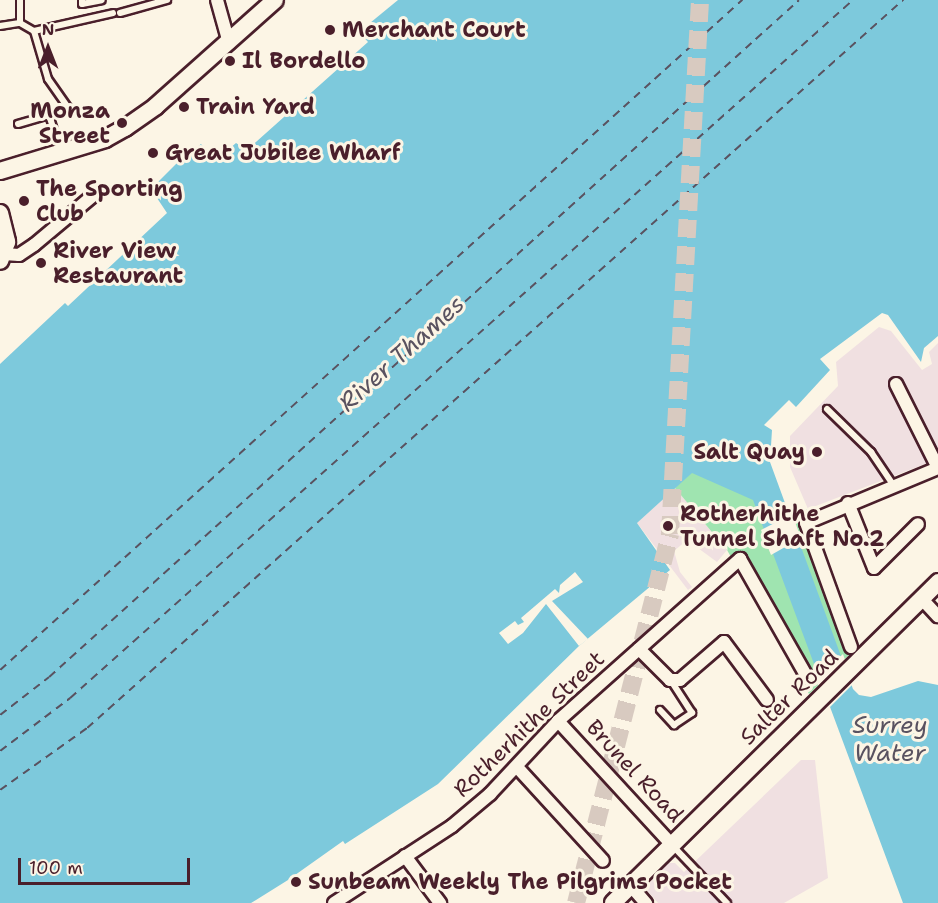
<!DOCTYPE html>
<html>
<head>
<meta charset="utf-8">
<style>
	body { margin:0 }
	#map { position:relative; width:938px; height:903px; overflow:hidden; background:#fcf5e5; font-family:"Shantell Sans",sans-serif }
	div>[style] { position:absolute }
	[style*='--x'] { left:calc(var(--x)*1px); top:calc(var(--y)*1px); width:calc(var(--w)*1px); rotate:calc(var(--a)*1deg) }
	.built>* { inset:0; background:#f0e0e1 }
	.green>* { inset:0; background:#9fe4b0 }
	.water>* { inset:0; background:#7dc9dc }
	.pier>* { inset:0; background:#fcf5e5 }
	.ferry>* { height:1.5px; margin-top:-0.75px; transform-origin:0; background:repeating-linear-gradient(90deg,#595260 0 8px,transparent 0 14px) }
	.primary-tunnel>* { height:18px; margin-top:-9px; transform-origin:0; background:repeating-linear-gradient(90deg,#d8cac0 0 18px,transparent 0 27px) }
	.roads { filter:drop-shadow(2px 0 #4a1f2b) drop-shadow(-2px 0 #4a1f2b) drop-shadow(0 2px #4a1f2b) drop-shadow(0 -2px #4a1f2b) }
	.lane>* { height:6px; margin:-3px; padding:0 3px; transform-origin:3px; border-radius:3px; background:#fcf5e5 }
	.street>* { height:12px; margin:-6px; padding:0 6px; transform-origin:6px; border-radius:6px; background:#fcf5e5 }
	.secondary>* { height:16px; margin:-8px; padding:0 8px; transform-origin:8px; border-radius:8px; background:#fcf5e5 }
	.dots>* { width:16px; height:16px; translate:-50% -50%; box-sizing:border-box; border:3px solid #fcf5e5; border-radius:50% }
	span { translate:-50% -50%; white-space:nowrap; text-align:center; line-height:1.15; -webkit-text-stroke:6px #fcf5e5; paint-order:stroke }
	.poi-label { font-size:22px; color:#4a1f2b; font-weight:700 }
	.left { translate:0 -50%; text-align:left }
	.right { translate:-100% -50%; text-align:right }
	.street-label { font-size:22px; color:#4a1f2b }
	.water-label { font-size:24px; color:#595260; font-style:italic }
	.north { position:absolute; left:18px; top:18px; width:60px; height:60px; -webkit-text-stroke:4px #fcf5e5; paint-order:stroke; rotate:0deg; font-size:16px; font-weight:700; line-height:24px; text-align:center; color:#4a1f2b }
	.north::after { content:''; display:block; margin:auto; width:21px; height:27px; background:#4a1f2b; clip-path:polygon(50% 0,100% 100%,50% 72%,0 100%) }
	.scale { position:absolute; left:18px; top:858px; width:172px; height:27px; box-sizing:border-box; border:3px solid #4a1f2b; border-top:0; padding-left:8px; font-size:18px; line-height:21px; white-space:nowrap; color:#4a1f2b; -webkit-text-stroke:4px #fcf5e5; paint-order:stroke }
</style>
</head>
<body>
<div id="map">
	<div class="built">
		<i style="clip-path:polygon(879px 327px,891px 331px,922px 370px,932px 364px,929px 352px,938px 343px,938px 459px,808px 509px,790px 467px,790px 436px,838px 386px,836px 362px)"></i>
		<i style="clip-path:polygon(675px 488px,727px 550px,717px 562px,687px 540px,674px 551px,680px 572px,692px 587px,688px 590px,637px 523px)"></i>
		<i style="clip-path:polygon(801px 760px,815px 760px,828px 878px,784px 903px,658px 903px,645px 888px,668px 863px,675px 863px,684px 872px)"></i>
	</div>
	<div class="green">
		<i style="clip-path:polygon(758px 448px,790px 516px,808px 509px,859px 645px,809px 694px,727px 550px,675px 488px,692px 472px)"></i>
	</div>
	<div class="water">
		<i style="clip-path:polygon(398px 0,938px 0,938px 336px,924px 348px,921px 362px,888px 315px,882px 313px,820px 359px,830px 370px,796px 407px,789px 400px,764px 425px,772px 430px,770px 462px,853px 689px,859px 695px,871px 697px,918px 681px,938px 685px,938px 903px,903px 903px,753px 500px,692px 473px,637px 523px,670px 570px,579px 646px,438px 784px,345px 844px,343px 841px,288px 880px,251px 903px,0 903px,0 364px,65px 303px,68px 306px,167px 213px,151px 189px,179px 161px,201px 144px,215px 161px,236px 143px,247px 150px,368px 42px,359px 32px)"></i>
	</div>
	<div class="pier">
		<i style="clip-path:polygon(792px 514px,801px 538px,771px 555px,761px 530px)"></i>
		<i style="clip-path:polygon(575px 572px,583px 582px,552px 601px,588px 639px,579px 646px,546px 604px,523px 633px,508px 644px,499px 633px,515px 621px,518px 625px,524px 622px,521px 618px,555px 589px,559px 593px,560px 585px)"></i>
		<i style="clip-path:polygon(843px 654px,853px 684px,826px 711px,816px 679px)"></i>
	</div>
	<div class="ferry">
		<i style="--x:0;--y:670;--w:1000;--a:-42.08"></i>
		<i style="--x:0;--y:715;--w:62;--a:-37.8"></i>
		<i style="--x:49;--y:677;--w:1010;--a:-42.07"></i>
		<i style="--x:0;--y:751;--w:88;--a:-37.1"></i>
		<i style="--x:70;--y:698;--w:1049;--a:-41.72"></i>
		<i style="--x:0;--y:790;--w:107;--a:-35.5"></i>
		<i style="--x:87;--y:728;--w:1094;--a:-41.74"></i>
	</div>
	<div class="primary-tunnel">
		<i style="--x:576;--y:903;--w:381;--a:-75.7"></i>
		<i style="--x:670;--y:534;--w:535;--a:-86.78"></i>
	</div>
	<div class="roads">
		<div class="lane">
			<i style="--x:20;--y:0;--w:23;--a:90"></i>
			<i style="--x:82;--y:0;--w:4;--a:90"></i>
			<i style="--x:82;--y:4;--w:20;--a:-11"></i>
			<i style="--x:120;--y:13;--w:49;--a:-15.5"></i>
			<i style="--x:0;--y:26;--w:20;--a:-9"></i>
			<i style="--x:20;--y:23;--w:16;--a:30"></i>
			<i style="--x:34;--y:31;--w:81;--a:-12.8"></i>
			<i style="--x:34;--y:31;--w:50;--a:73.7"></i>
			<i style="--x:48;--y:79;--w:37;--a:55"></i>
			<i style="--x:18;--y:124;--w:32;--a:-16"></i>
			<i style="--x:49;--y:115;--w:39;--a:72"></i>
			<i style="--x:827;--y:409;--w:62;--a:44.3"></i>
			<i style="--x:871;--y:452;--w:40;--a:56"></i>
			<i style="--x:660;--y:710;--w:21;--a:47"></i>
			<i style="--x:674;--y:725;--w:22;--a:-34"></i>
			<i style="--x:692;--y:713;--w:38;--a:-123"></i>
			<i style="--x:672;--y:845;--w:80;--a:46.5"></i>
		</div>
		<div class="street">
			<i style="--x:217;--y:0;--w:45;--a:74.4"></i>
			<i style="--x:4;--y:254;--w:15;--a:4"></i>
			<i style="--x:19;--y:255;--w:18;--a:-34"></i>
			<i style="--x:34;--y:245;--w:80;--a:-39.9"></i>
			<i style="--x:896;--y:384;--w:94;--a:63.4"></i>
			<i style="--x:848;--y:503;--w:70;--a:68.2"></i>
			<i style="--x:874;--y:568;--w:62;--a:-45"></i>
			<i style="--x:921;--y:598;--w:25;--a:47"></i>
			<i style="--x:851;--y:647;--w:132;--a:-109.9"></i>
			<i style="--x:806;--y:523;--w:143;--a:-22.6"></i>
			<i style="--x:639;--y:649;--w:44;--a:45"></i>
			<i style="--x:670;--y:680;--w:10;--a:0"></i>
			<i style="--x:680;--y:680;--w:58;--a:-40.8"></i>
			<i style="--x:724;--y:642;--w:72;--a:53.4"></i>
			<i style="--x:558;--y:721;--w:167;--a:47.4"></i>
			<i style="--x:517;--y:767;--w:127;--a:47.5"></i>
			<i style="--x:405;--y:856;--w:59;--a:53.3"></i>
			<i style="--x:631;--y:886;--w:23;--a:49"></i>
			<i style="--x:334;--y:903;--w:141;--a:-33.1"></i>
			<i style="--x:452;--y:826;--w:50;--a:-40.1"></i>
			<i style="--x:490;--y:794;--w:100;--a:-47"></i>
			<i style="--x:558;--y:721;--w:244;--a:-41.7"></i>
			<i style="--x:740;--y:559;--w:136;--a:60.4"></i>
		</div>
		<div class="secondary">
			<i style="--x:0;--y:171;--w:110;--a:-16.9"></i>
			<i style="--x:105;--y:139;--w:23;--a:-29"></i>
			<i style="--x:125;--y:128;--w:38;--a:-35"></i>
			<i style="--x:156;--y:106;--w:159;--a:-41.7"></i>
			<i style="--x:0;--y:213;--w:30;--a:76"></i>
			<i style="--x:7;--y:242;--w:20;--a:110"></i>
			<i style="--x:613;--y:903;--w:457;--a:-44.6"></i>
		</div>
	</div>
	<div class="dots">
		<i style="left:330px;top:30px;background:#4a1f2b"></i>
		<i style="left:230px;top:61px;background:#4a1f2b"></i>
		<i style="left:184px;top:107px;background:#4a1f2b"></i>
		<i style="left:122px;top:123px;background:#4a1f2b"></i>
		<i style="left:153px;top:153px;background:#4a1f2b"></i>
		<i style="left:24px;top:201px;background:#4a1f2b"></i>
		<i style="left:41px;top:263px;background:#4a1f2b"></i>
		<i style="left:817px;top:452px;background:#4a1f2b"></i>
		<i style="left:668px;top:526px;background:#4a1f2b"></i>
		<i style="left:296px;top:882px;background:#4a1f2b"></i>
	</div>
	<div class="poi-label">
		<span class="left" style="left:342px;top:30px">Merchant Court</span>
		<span class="left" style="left:242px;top:61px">Il Bordello</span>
		<span class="left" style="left:196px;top:107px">Train Yard</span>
		<span class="right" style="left:110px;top:123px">Monza<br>Street</span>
		<span class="left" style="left:165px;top:153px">Great Jubilee Wharf</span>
		<span class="left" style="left:36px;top:201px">The Sporting<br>Club</span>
		<span class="left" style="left:53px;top:263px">River View<br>Restaurant</span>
		<span class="right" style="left:805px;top:452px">Salt Quay</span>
		<span class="left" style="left:680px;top:526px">Rotherhithe<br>Tunnel Shaft No.2</span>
		<span class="left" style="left:308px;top:882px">Sunbeam Weekly The Pilgrims Pocket</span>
	</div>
	<div class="street-label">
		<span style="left:789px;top:697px;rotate:-44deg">Salter Road</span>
		<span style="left:529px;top:724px;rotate:-44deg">Rotherhithe Street</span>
		<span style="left:635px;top:771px;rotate:47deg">Brunel Road</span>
	</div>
	<div class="water-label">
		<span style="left:402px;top:354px;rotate:-42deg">River Thames</span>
		<span style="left:890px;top:740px">Surrey<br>Water</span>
	</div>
	<div class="north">N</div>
	<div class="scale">100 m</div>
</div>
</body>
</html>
